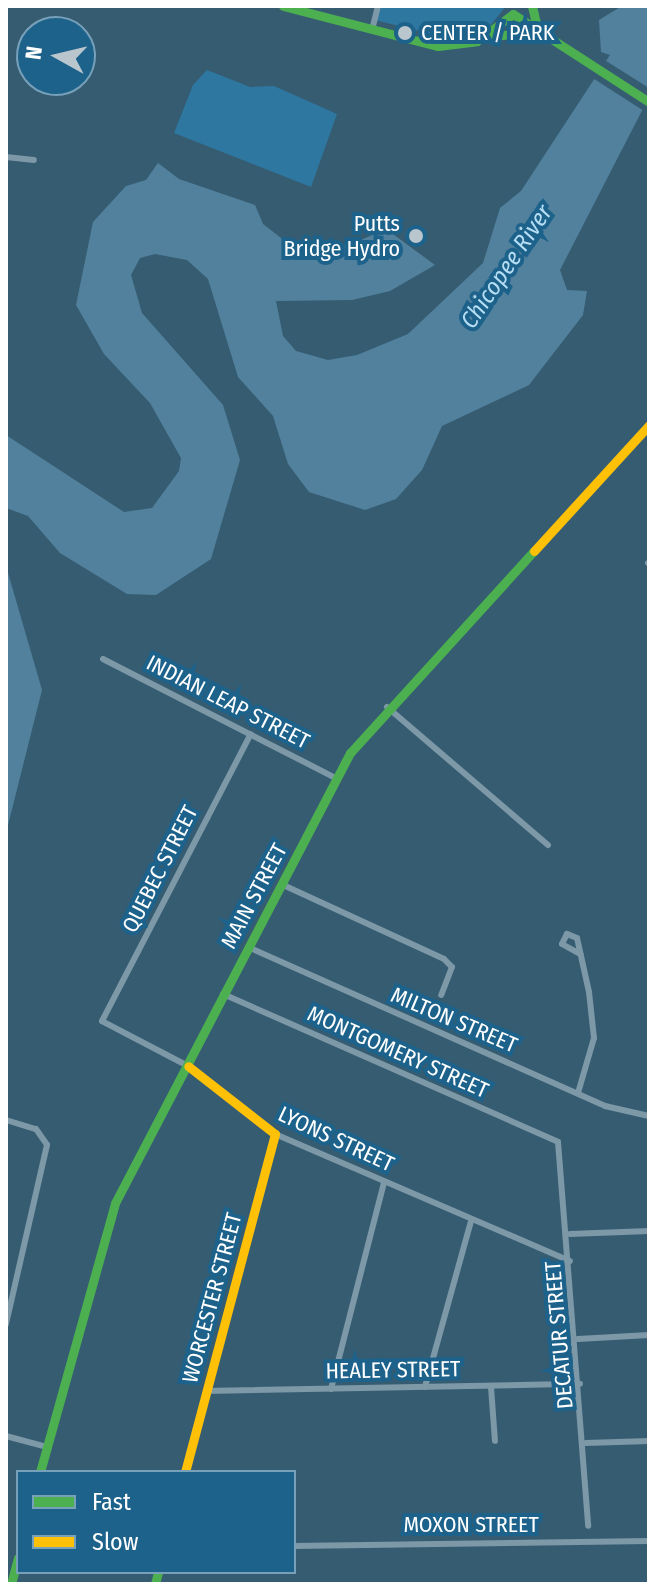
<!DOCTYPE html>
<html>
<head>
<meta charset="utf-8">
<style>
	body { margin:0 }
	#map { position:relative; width:655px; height:1590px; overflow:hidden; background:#365c72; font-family:"Fira Sans Condensed",sans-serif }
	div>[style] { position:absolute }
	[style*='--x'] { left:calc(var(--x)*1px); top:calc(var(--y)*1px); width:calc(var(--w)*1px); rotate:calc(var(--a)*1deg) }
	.green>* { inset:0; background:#2e77a0 }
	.water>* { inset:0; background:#52819d }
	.pier>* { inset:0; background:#365c72 }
	.street>* { height:6px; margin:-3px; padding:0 3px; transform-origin:3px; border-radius:3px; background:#7d98a6 }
	.fast>* { height:9px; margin:-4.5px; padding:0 4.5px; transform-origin:4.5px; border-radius:4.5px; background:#4caf50 }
	.slow>* { height:9px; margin:-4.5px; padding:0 4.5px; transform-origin:4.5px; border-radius:4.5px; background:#ffc107 }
	.dots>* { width:22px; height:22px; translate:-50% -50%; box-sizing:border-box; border:4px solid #1d628b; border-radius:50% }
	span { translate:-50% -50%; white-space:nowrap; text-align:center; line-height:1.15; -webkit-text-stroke:8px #1d628b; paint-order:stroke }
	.poi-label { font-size:22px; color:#fff }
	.left { translate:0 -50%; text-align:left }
	.right { translate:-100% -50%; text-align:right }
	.street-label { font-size:22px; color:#fff }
	.water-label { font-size:24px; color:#b5ddf3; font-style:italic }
	.frame { position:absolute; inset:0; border:8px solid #fff; pointer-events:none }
	.legend { position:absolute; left:16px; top:1470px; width:280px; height:104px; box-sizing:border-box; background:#1d628b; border:2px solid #77a1b9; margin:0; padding:10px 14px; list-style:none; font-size:24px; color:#fff }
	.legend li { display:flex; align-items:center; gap:16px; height:40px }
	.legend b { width:40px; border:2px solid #77a1b9 }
	.north { position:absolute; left:16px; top:16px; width:80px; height:80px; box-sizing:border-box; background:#1d628b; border:2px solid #77a1b9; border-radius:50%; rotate:278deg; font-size:22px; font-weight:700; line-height:32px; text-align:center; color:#fff }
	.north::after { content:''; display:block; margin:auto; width:28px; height:36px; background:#b9c6ce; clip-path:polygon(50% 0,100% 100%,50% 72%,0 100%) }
</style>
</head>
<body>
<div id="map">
	<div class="green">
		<i style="clip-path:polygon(380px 6px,506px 6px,490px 26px,451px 39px,375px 20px)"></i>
		<i style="clip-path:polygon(207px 70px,250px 87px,274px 86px,337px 114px,311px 187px,174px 133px,193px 85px)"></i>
	</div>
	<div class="water">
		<i style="clip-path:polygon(622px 6px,649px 6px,649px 97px,560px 270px,567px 290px,587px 291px,583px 315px,529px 385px,442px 426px,422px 470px,396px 499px,365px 510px,309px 492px,288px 464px,273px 416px,238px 377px,208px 279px,187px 260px,155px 254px,140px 258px,131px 275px,142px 313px,223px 405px,240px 460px,211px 559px,156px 595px,127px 594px,60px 553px,28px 516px,6px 508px,6px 435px,124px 512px,152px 508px,179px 471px,181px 458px,150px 403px,104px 354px,76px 305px,93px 222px,126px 186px,146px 180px,158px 163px,179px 179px,255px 205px,263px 224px,285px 241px,347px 246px,386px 229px,435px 265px,390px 291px,352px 300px,276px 301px,283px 336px,296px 351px,328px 360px,357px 355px,408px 334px,483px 263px,500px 208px,521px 191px,610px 55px,601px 52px,599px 20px)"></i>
		<i style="clip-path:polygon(6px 566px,42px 690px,6px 833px)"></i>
	</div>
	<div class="pier">
		<i style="clip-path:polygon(603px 59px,649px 88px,644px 111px,591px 77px)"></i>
	</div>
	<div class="street">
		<i style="--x:372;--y:30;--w:25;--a:-76"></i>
		<i style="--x:6;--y:157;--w:28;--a:6"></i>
		<i style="--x:648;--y:563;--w:1;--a:45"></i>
		<i style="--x:103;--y:659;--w:262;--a:27.1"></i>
		<i style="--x:387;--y:707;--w:212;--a:40.6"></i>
		<i style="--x:281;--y:884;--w:179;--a:24.7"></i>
		<i style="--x:444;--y:959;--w:11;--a:45"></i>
		<i style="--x:452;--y:967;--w:30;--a:111"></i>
		<i style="--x:248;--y:947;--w:391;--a:24"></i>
		<i style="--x:605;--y:1106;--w:45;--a:12.8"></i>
		<i style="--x:223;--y:994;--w:366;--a:23.8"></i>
		<i style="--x:558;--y:1142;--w:385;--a:85.5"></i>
		<i style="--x:188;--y:1066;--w:97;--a:-152.4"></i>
		<i style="--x:102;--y:1021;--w:323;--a:-62.6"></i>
		<i style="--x:578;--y:1093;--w:57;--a:-73.8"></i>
		<i style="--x:594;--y:1038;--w:46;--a:-96.2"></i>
		<i style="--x:589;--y:992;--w:55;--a:-102.5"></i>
		<i style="--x:577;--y:938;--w:11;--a:-158"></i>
		<i style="--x:567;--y:934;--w:11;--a:117"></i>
		<i style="--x:562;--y:944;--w:21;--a:29"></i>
		<i style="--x:6;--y:1120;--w:31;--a:17"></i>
		<i style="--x:36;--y:1129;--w:19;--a:55"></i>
		<i style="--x:47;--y:1145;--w:184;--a:102.9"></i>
		<i style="--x:275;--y:1134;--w:321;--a:23.3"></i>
		<i style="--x:570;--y:1234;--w:79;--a:-2.2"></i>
		<i style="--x:578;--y:1339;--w:71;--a:-3.2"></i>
		<i style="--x:425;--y:1387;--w:172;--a:-74.5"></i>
		<i style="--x:491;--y:1387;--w:54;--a:85.8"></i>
		<i style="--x:331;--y:1389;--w:214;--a:-75.6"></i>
		<i style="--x:206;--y:1391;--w:374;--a:-1.1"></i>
		<i style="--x:6;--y:1436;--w:42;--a:15"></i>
		<i style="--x:586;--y:1443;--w:63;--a:-1.8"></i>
		<i style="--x:294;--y:1546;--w:355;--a:-0.8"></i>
	</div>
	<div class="fast">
		<i style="--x:283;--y:6;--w:160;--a:14.5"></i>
		<i style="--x:438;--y:46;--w:39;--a:-7"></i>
		<i style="--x:477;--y:41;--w:45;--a:-36.9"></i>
		<i style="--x:513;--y:14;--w:162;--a:32.9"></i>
		<i style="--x:532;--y:6;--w:26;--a:77"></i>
		<i style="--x:494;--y:36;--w:43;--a:-6.6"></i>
		<i style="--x:40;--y:1472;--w:279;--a:-74.4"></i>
		<i style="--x:115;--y:1203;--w:508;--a:-62.43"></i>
		<i style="--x:350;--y:753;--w:273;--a:-47.7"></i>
		<i style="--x:11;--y:1584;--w:27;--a:-75"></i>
		<i style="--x:155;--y:1584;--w:12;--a:-76"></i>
	</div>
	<div class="slow">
		<i style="--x:534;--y:551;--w:171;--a:-47.6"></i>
		<i style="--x:185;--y:1472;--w:350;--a:-75.1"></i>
		<i style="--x:275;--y:1134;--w:110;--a:-142"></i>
	</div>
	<div class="dots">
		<i style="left:405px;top:33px;background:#b9c6ce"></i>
		<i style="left:416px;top:236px;background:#b9c6ce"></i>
	</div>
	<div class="poi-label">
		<span class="left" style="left:421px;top:33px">CENTER / PARK</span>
		<span class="right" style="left:400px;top:236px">Putts<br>Bridge Hydro</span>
	</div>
	<div class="street-label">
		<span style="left:228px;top:702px;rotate:27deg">INDIAN LEAP STREET</span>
		<span style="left:160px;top:869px;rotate:-63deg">QUEBEC STREET</span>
		<span style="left:254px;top:896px;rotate:-62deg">MAIN STREET</span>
		<span style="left:454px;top:1020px;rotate:23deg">MILTON STREET</span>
		<span style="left:398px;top:1052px;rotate:24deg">MONTGOMERY STREET</span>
		<span style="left:336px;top:1139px;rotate:25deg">LYONS STREET</span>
		<span style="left:212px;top:1298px;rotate:-75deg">WORCESTER STREET</span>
		<span style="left:559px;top:1335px;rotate:-95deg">DECATUR STREET</span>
		<span style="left:393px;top:1370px;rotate:-1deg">HEALEY STREET</span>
		<span style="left:471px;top:1525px">MOXON STREET</span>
	</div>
	<div class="water-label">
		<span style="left:507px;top:267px;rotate:-56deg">Chicopee River</span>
	</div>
	<div class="frame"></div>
	<ul class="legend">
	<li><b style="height:10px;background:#4caf50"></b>Fast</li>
	<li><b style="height:10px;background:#ffc107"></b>Slow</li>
	</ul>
	<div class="north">N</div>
</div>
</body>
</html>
